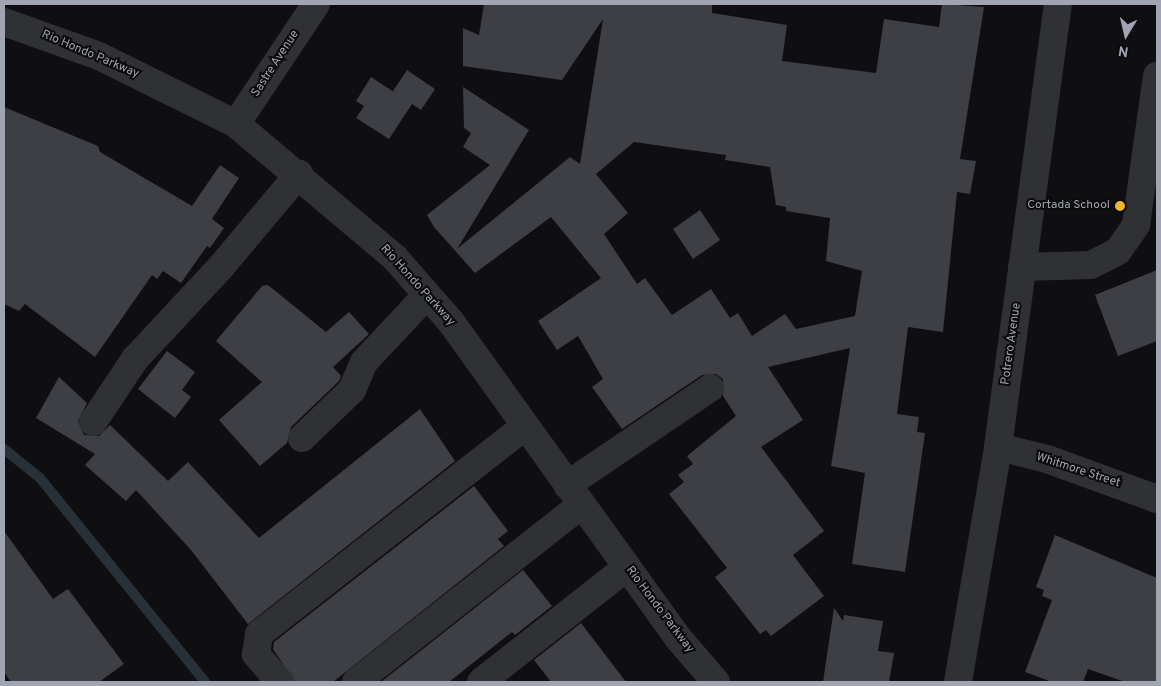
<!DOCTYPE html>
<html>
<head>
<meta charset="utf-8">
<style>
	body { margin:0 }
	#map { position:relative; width:1161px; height:686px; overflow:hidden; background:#0f0f11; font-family:Overpass,sans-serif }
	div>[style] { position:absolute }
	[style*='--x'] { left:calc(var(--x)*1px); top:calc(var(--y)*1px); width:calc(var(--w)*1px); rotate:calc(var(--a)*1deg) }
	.stream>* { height:10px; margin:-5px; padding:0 5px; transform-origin:5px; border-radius:5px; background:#293138 }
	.building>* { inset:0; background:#3e3f44 }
	.minor>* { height:28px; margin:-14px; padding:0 14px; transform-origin:14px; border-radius:14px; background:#303135 }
	.dots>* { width:14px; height:14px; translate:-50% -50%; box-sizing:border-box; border:2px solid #0a0a0b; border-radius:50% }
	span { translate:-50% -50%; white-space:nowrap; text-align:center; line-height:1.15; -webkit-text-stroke:4px #0a0a0b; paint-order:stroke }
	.street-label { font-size:12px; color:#a1a5b1 }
	.poi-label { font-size:12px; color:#a1a5b1 }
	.right { translate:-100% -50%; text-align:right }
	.frame { position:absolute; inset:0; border:5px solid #a1a5b1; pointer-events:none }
	.north { position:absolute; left:1101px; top:10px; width:50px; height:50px; -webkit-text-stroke:4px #0a0a0b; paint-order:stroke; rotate:189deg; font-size:14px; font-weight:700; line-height:20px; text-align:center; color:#a1a5b1 }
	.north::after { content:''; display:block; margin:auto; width:18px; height:22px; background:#a1a5b1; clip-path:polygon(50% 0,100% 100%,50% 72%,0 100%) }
</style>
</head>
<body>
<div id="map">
	<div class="stream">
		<i style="--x:4;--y:449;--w:46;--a:38.9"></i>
		<i style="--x:40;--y:478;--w:262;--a:51"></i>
	</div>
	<div class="building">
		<i style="clip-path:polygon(evenodd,484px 4px,712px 4px,712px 13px,787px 25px,782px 61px,876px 73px,884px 19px,939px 27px,942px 4px,984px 7px,960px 159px,976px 161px,970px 194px,957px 192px,943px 332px,908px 327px,897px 414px,919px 417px,917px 432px,925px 433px,905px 572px,852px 564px,865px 473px,831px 466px,850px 348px,768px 367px,803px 420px,761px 447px,824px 531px,793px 555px,824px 596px,771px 636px,766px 630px,760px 634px,715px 577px,727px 568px,669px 494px,684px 482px,678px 475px,693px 464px,687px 456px,736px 416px,723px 396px,723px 379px,716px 374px,702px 375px,622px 429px,592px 387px,603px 379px,578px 336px,557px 350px,538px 321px,601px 278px,551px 217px,475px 273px,434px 227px,427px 215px,490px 165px,463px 147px,471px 133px,464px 128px,463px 87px,529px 130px,457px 249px,570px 157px,580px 164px,603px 19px,562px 80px,463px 66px,463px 28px,479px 35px,484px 4px,634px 142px,726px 155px,725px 160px,770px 167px,776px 205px,786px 207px,786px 211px,830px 218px,826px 261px,862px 271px,855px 316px,796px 329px,785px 314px,752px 336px,738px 313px,730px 318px,711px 289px,672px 315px,645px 278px,637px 284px,604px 234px,628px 213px,596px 174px,634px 142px)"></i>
		<i style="clip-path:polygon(407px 70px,435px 89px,421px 110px,412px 104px,389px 139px,356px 118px,364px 106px,356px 101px,371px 77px,397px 94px,393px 91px)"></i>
		<i style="clip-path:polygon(4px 107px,98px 146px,100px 152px,192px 206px,220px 165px,239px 178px,212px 219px,224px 228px,210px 248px,207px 246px,181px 283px,163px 271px,157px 279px,152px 275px,95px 357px,25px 304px,19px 311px,4px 304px)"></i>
		<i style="clip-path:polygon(700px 210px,720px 240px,693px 259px,673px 229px)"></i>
		<i style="clip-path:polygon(1157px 270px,1157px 341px,1118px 356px,1095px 295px)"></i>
		<i style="clip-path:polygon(268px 285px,326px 332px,349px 312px,369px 334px,333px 367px,341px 376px,339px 381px,291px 427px,287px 443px,260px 466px,219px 420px,262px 382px,216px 341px,262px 286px)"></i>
		<i style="clip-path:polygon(167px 351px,195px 372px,182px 390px,191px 397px,175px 418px,138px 389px)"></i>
		<i style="clip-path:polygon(59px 377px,87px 403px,78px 421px,84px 435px,99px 436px,110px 425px,168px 481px,188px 462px,259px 538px,420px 409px,455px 461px,248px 624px,191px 550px,136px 490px,126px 501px,85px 465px,95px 454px,36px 418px)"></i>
		<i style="clip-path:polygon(474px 486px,508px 531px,498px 539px,504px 546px,333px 682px,295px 682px,273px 649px,274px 642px)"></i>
		<i style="clip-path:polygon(4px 531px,53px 599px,68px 589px,124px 664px,99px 682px,11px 682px,4px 672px)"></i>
		<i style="clip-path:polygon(1055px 535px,1157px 578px,1157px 682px,1125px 682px,1088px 669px,1083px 682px,1052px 682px,1025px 672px,1052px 600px,1042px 596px,1044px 590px,1036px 587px)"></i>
		<i style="clip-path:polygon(523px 570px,552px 606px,515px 635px,512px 632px,449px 682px,381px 682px)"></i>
		<i style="clip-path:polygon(834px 608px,843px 621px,844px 615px,883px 621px,878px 651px,894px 653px,889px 682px,823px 682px)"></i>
		<i style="clip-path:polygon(581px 623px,626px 682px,551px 682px,534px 660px)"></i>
	</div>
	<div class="minor">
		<i style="--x:4;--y:22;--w:101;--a:19.7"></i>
		<i style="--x:99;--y:56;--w:153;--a:26.4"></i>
		<i style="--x:236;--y:124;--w:208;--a:40.1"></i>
		<i style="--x:395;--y:258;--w:85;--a:48.8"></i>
		<i style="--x:451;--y:322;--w:389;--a:54.3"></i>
		<i style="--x:678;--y:638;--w:58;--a:49.2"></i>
		<i style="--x:236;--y:124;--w:144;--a:-56.3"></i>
		<i style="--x:1022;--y:267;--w:69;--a:-1.7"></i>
		<i style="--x:1091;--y:265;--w:30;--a:-27"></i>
		<i style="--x:1118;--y:251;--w:32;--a:-55"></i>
		<i style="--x:1136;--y:225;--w:151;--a:-82"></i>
		<i style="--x:93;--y:422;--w:76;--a:-56.3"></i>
		<i style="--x:135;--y:359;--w:125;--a:-47"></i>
		<i style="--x:220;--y:268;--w:123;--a:-50"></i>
		<i style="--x:302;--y:438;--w:69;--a:-43.8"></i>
		<i style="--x:352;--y:390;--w:30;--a:-67"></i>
		<i style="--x:364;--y:362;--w:92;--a:-46.8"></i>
		<i style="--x:998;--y:447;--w:50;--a:13.8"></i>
		<i style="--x:1047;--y:459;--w:117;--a:20"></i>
		<i style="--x:567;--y:485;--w:173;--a:-34.1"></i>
		<i style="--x:280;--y:682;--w:37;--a:-131"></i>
		<i style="--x:256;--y:654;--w:20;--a:-81"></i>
		<i style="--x:259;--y:634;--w:338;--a:-38"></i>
		<i style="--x:356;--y:682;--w:286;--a:-38.2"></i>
		<i style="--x:481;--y:682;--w:186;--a:-38.2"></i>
		<i style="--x:958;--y:682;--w:238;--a:-80.3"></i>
		<i style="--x:998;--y:447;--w:447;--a:-82.3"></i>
	</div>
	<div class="dots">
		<i style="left:1120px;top:206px;background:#edb82b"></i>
	</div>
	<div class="street-label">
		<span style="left:90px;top:55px;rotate:23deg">Rio Hondo Parkway</span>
		<span style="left:276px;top:64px;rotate:-57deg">Sastre Avenue</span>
		<span style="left:417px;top:286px;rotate:48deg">Rio Hondo Parkway</span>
		<span style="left:1012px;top:344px;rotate:-82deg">Potrero Avenue</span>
		<span style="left:1078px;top:471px;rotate:18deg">Whitmore Street</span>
		<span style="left:659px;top:610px;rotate:53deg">Rio Hondo Parkway</span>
	</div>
	<div class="poi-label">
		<span class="right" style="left:1110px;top:206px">Cortada School</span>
	</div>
	<div class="frame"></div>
	<div class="north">N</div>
</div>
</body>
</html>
